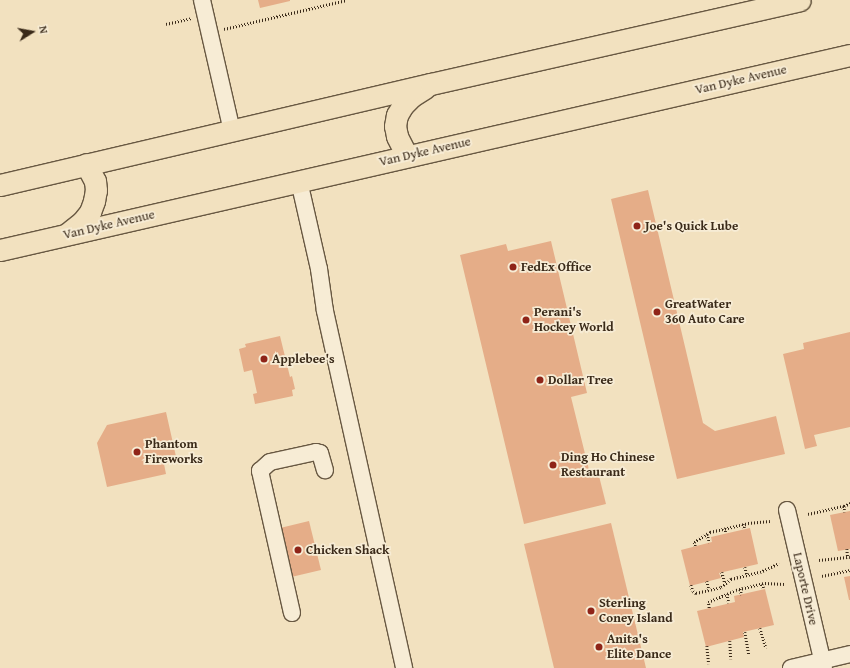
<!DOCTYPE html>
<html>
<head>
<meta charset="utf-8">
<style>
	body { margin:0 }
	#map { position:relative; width:850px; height:668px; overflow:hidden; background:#f2e1bf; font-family:"Gentium Book Plus",serif }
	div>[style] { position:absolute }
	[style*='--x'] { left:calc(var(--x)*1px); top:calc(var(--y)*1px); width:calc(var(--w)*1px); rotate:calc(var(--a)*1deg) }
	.building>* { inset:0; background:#e5ad88 }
	.path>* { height:2.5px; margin-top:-1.25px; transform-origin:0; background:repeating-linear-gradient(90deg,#3a2a19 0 1px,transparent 0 3px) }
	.roads { filter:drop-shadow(1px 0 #685842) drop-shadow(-1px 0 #685842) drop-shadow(0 1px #685842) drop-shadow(0 -1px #685842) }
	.minor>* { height:16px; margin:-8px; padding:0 8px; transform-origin:8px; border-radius:8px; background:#f7ecd5 }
	.major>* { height:21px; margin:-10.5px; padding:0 10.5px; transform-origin:10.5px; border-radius:10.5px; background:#f2e1bf }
	.dots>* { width:11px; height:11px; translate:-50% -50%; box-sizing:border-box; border:2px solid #f7ecd5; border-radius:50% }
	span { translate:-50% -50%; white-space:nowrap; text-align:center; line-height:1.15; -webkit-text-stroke:3.5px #f7ecd5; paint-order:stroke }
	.street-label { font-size:13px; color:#3a2a19 }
	.poi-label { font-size:13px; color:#3a2a19; font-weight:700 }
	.left { translate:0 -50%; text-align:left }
	.north { position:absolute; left:12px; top:12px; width:40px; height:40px; -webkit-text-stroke:3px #f7ecd5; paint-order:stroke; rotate:79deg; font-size:11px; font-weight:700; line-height:16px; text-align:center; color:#3a2a19 }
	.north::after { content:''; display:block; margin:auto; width:14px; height:18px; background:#3a2a19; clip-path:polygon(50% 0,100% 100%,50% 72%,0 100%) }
</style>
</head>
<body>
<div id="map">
	<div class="building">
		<i style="clip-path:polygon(258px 0,290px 0,290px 1px,260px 8px)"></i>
		<i style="clip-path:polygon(648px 190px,703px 423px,715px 431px,776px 416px,785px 454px,677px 479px,611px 199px)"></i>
		<i style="clip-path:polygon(551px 241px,587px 393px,571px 397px,591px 478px,599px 476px,606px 504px,524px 524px,460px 255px,506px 244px,508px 251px)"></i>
		<i style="clip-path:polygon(850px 332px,850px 427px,814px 435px,817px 446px,805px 449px,783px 354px,804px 349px,803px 343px)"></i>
		<i style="clip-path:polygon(280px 336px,290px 377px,292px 376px,295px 389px,292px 390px,293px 396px,255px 404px,253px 394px,257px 393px,252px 370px,244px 372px,239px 349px,246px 347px,245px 344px)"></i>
		<i style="clip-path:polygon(166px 412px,177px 461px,164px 464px,166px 474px,107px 487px,97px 443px,107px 425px)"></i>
		<i style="clip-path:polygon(850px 511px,850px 549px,838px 551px,830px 515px)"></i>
		<i style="clip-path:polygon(309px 521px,321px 570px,287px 578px,276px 529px)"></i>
		<i style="clip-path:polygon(611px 523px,646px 668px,554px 668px,524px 544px)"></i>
		<i style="clip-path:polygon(750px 528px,758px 564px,719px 573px,721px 578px,690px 586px,681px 550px,712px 542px,711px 537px)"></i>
		<i style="clip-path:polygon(850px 576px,850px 600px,849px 600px,844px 577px)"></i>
		<i style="clip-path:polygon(765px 589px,774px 625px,743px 632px,744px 637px,706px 647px,697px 611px,735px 602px,734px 596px)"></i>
	</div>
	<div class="path">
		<i style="--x:166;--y:24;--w:26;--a:-13"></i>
		<i style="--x:224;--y:29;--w:126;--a:-13.3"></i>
		<i style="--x:844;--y:506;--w:6;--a:81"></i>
		<i style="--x:808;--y:514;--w:37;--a:-13"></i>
		<i style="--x:844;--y:506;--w:7;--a:-27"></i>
		<i style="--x:743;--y:524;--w:5;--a:68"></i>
		<i style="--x:725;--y:528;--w:5;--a:79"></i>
		<i style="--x:707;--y:534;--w:9;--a:72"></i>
		<i style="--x:695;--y:546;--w:4;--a:-104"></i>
		<i style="--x:694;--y:542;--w:19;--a:-32"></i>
		<i style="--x:710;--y:532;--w:39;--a:-13"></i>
		<i style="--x:748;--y:523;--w:22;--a:-5"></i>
		<i style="--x:847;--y:549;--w:9;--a:84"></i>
		<i style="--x:819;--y:560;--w:31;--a:-6"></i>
		<i style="--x:745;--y:567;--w:8;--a:76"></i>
		<i style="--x:722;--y:572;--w:11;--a:75"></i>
		<i style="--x:822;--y:576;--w:29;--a:-12"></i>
		<i style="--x:707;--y:581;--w:9;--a:77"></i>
		<i style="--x:762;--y:584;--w:5;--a:68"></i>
		<i style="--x:691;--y:585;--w:6;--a:72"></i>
		<i style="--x:693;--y:591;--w:4;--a:34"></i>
		<i style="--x:696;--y:593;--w:26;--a:-13"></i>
		<i style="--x:721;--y:587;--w:13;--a:-39"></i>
		<i style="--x:731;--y:579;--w:30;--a:-14"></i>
		<i style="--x:760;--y:572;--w:21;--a:-25"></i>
		<i style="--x:740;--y:589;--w:6;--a:72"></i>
		<i style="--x:727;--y:594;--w:9;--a:77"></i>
		<i style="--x:709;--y:608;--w:6;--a:-99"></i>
		<i style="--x:708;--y:602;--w:30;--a:-23"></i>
		<i style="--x:736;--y:590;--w:30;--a:-14"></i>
		<i style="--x:765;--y:583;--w:19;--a:3"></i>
		<i style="--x:760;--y:628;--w:21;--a:73"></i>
		<i style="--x:745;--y:632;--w:23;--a:80"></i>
		<i style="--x:730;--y:641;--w:18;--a:87"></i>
		<i style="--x:707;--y:646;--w:18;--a:84"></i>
	</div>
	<div class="roads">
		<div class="minor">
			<i style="--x:202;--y:0;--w:134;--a:77.1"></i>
			<i style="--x:299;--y:181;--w:90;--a:77.2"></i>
			<i style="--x:319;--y:269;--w:42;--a:81.9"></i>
			<i style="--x:325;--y:311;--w:366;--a:77.5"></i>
			<i style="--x:787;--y:510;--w:162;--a:76.8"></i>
			<i style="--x:292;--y:613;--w:146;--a:-102.7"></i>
			<i style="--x:260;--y:471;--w:13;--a:-42"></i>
			<i style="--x:270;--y:462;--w:47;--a:-12.3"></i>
			<i style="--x:316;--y:452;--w:4;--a:14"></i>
			<i style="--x:320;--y:453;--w:18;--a:74"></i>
			<i style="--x:791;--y:668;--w:61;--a:-13.3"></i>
		</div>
		<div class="major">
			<i style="--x:407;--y:156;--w:22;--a:-117"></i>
			<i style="--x:397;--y:136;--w:10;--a:-101"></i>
			<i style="--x:395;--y:126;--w:11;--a:-80"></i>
			<i style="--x:397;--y:115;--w:12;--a:-59"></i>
			<i style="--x:403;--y:105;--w:13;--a:-45"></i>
			<i style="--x:412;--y:96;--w:15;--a:-32"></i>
			<i style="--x:0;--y:185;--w:443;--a:-13.2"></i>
			<i style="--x:431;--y:84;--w:378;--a:-12.8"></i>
			<i style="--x:67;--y:234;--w:19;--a:-39"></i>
			<i style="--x:82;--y:222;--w:13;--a:-51"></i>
			<i style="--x:90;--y:212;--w:12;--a:-70"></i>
			<i style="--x:94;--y:201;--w:11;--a:-80"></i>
			<i style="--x:96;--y:190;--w:9;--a:-96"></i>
			<i style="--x:95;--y:181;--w:19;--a:-118"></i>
			<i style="--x:0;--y:250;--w:872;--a:-12.92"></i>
		</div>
	</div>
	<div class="dots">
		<i style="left:637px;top:226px;background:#8f2418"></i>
		<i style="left:513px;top:267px;background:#8f2418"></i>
		<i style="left:657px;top:312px;background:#8f2418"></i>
		<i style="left:526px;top:320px;background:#8f2418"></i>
		<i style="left:264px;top:359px;background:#8f2418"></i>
		<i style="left:540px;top:380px;background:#8f2418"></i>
		<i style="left:137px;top:452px;background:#8f2418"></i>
		<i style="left:553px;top:465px;background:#8f2418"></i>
		<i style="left:298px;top:550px;background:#8f2418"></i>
		<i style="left:591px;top:611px;background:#8f2418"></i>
		<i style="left:599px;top:647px;background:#8f2418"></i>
	</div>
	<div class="street-label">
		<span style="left:741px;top:80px;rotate:-13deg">Van Dyke Avenue</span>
		<span style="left:425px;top:152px;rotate:-13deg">Van Dyke Avenue</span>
		<span style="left:109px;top:225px;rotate:-13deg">Van Dyke Avenue</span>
		<span style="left:805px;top:589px;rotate:77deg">Laporte Drive</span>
	</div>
	<div class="poi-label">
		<span class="left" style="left:645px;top:226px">Joe's Quick Lube</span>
		<span class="left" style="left:521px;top:267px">FedEx Office</span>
		<span class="left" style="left:665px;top:312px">GreatWater<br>360 Auto Care</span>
		<span class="left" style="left:534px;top:320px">Perani's<br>Hockey World</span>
		<span class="left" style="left:272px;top:359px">Applebee's</span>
		<span class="left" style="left:548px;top:380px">Dollar Tree</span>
		<span class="left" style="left:145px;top:452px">Phantom<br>Fireworks</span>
		<span class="left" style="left:561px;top:465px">Ding Ho Chinese<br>Restaurant</span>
		<span class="left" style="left:306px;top:550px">Chicken Shack</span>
		<span class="left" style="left:599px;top:611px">Sterling<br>Coney Island</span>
		<span class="left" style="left:607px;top:647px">Anita's<br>Elite Dance</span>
	</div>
	<div class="north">N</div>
</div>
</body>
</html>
